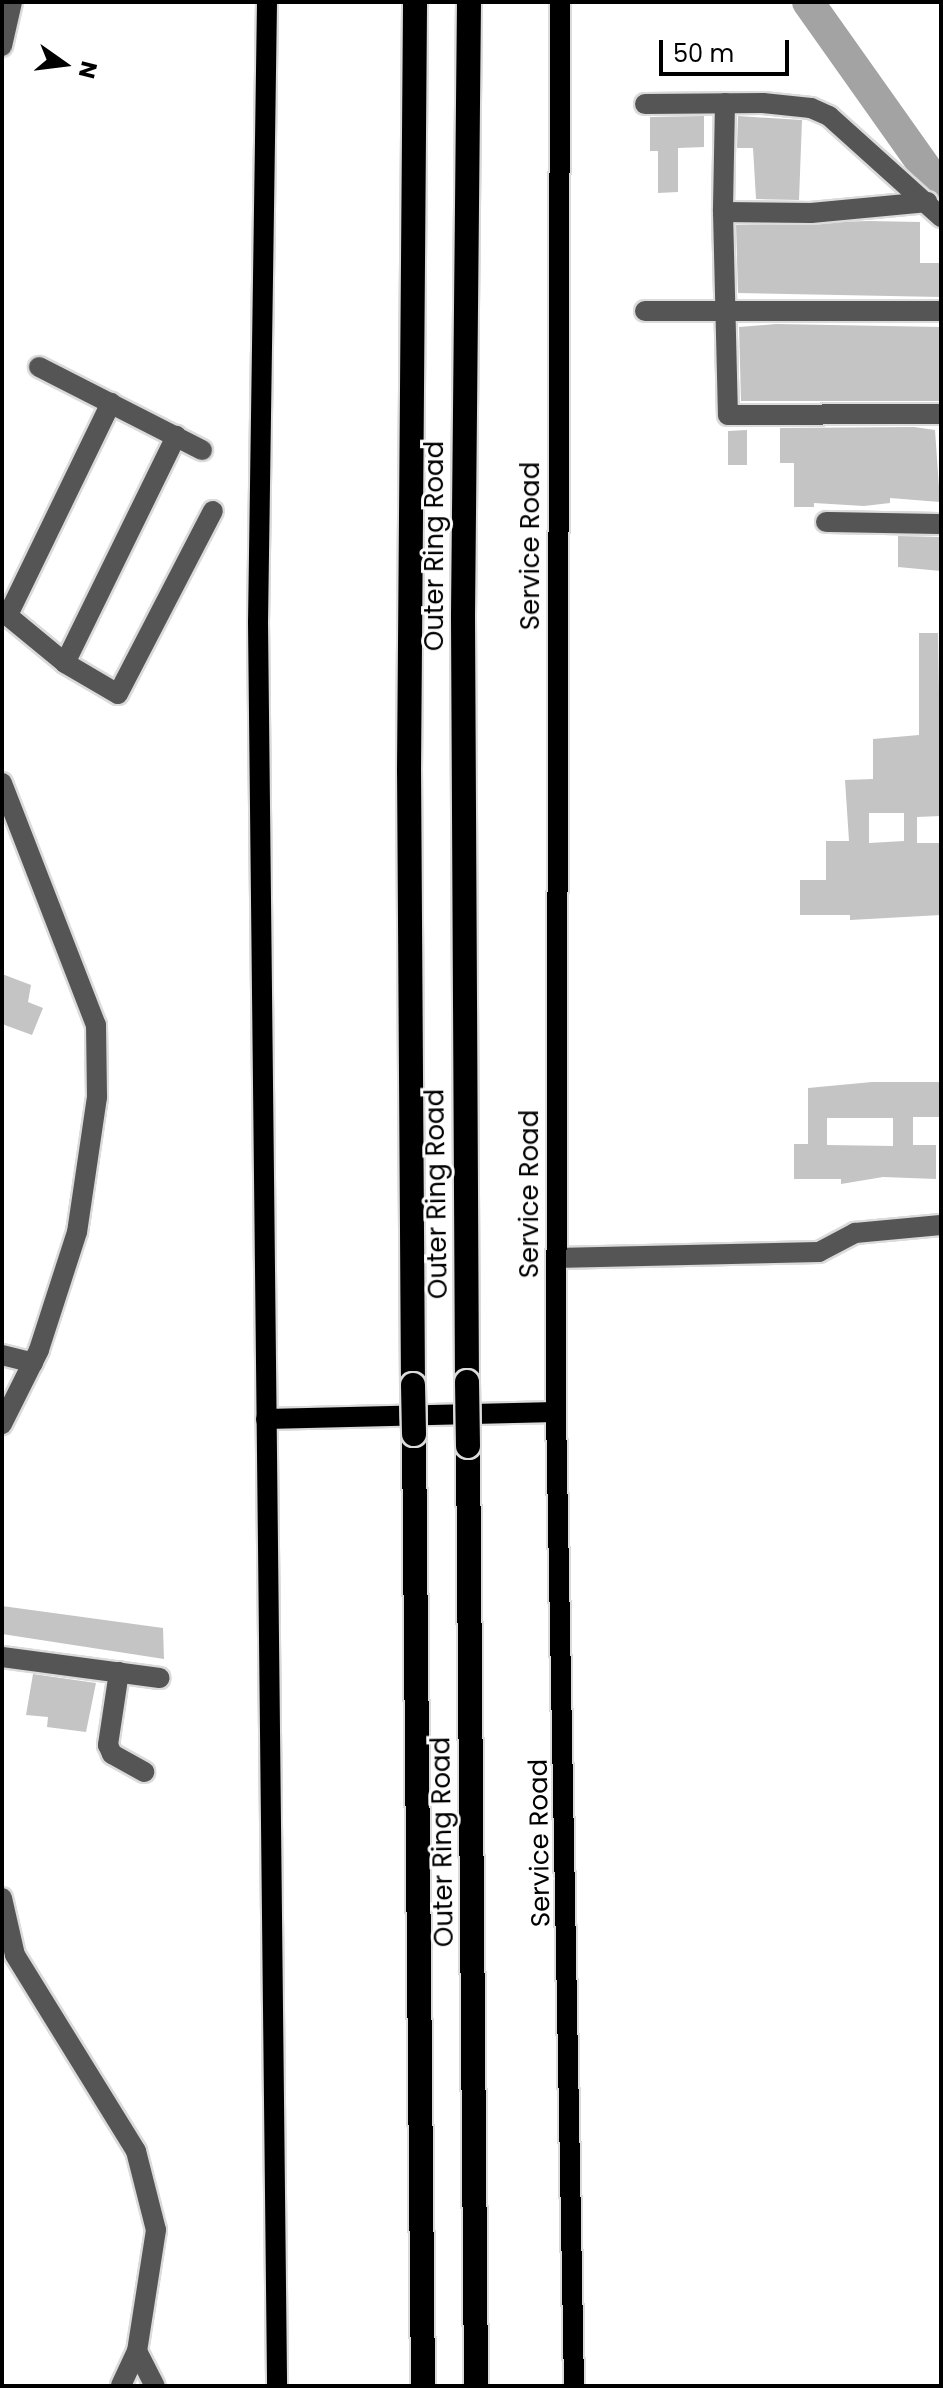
<!DOCTYPE html>
<html>
<head>
<meta charset="utf-8">
<style>
	body { margin:0 }
	#map { position:relative; width:943px; height:2388px; overflow:hidden; background:#fff; font-family:Poppins,sans-serif }
	div>[style] { position:absolute }
	[style*='--x'] { left:calc(var(--x)*1px); top:calc(var(--y)*1px); width:calc(var(--w)*1px); rotate:calc(var(--a)*1deg) }
	.river>* { height:32px; margin:-16px; padding:0 16px; transform-origin:16px; border-radius:16px; background:#a3a3a3 }
	.building>* { inset:0; background:#c4c4c4 }
	.roads { filter:drop-shadow(2px 0 #dbdbdb) drop-shadow(-2px 0 #dbdbdb) drop-shadow(0 2px #dbdbdb) drop-shadow(0 -2px #dbdbdb) }
	.minor>* { height:20px; margin:-10px; padding:0 10px; transform-origin:10px; border-radius:10px; background:#555 }
	.major>* { height:20px; margin:-10px; padding:0 10px; transform-origin:10px; border-radius:10px; background:#000 }
	.highway>* { height:24px; margin:-12px; padding:0 12px; transform-origin:12px; border-radius:12px; background:#000 }
	.bridges { filter:drop-shadow(2px 0 #dbdbdb) drop-shadow(-2px 0 #dbdbdb) drop-shadow(0 2px #dbdbdb) drop-shadow(0 -2px #dbdbdb) }
	.highway-bridge>* { height:24px; margin:-12px; padding:0 12px; transform-origin:12px; border-radius:12px; background:#000 }
	span { translate:-50% -50%; white-space:nowrap; text-align:center; line-height:1.15; -webkit-text-stroke:6px #fff; paint-order:stroke }
	.street-label { font-size:26px; color:#000 }
	.frame { position:absolute; inset:0; border:4px solid #000; pointer-events:none }
	.north { position:absolute; left:24px; top:24px; width:80px; height:80px; -webkit-text-stroke:6px #fff; paint-order:stroke; rotate:104deg; font-size:22px; font-weight:700; line-height:32px; text-align:center; color:#000 }
	.north::after { content:''; display:block; margin:auto; width:28px; height:36px; background:#000; clip-path:polygon(50% 0,100% 100%,50% 72%,0 100%) }
	.scale { position:absolute; left:659px; top:40px; width:130px; height:36px; box-sizing:border-box; border:4px solid #000; border-top:0; padding-left:10px; font-size:24px; line-height:28px; white-space:nowrap; color:#000; -webkit-text-stroke:6px #fff; paint-order:stroke }
</style>
</head>
<body>
<div id="map">
	<div class="river">
		<i style="--x:808;--y:2;--w:230;--a:54.7"></i>
	</div>
	<div class="building">
		<i style="clip-path:polygon(704px 116px,704px 147px,678px 148px,678px 192px,658px 193px,658px 151px,650px 151px,650px 117px)"></i>
		<i style="clip-path:polygon(738px 116px,802px 120px,799px 200px,756px 199px,753px 148px,737px 148px)"></i>
		<i style="clip-path:polygon(869px 221px,920px 222px,920px 263px,941px 263px,941px 297px,738px 293px,736px 225px)"></i>
		<i style="clip-path:polygon(776px 324px,941px 327px,941px 401px,741px 401px,739px 327px)"></i>
		<i style="clip-path:polygon(914px 427px,935px 430px,940px 502px,890px 498px,890px 503px,864px 506px,814px 503px,814px 507px,794px 507px,794px 463px,780px 463px,780px 428px)"></i>
		<i style="clip-path:polygon(747px 430px,747px 465px,728px 465px,728px 431px)"></i>
		<i style="clip-path:polygon(898px 536px,941px 537px,941px 571px,898px 567px)"></i>
		<i style="clip-path:polygon(evenodd,919px 633px,938px 633px,941px 816px,917px 817px,917px 843px,941px 843px,941px 915px,850px 920px,850px 915px,800px 915px,800px 880px,826px 880px,826px 841px,849px 841px,845px 780px,873px 779px,873px 739px,919px 735px,919px 633px,869px 813px,904px 813px,904px 841px,869px 843px,869px 813px)"></i>
		<i style="clip-path:polygon(2px 974px,31px 985px,28px 1002px,43px 1008px,32px 1035px,2px 1024px)"></i>
		<i style="clip-path:polygon(evenodd,872px 1082px,941px 1082px,941px 1117px,913px 1117px,913px 1145px,936px 1145px,936px 1179px,883px 1177px,841px 1184px,841px 1179px,794px 1179px,794px 1144px,808px 1144px,808px 1088px,872px 1082px,827px 1118px,893px 1118px,893px 1146px,827px 1145px,827px 1118px)"></i>
		<i style="clip-path:polygon(2px 1606px,163px 1628px,164px 1659px,2px 1634px)"></i>
		<i style="clip-path:polygon(33px 1674px,96px 1683px,86px 1732px,47px 1727px,48px 1717px,26px 1715px)"></i>
	</div>
	<div class="roads">
		<div class="minor">
			<i style="--x:2;--y:46;--w:45;--a:-77.2"></i>
			<i style="--x:725;--y:103;--w:109;--a:91.1"></i>
			<i style="--x:723;--y:212;--w:88;--a:0.7"></i>
			<i style="--x:811;--y:213;--w:117;--a:-5.4"></i>
			<i style="--x:645;--y:104;--w:118;--a:-0.5"></i>
			<i style="--x:763;--y:103;--w:48;--a:5.9"></i>
			<i style="--x:811;--y:108;--w:20;--a:24"></i>
			<i style="--x:829;--y:116;--w:151;--a:42"></i>
			<i style="--x:723;--y:212;--w:203;--a:88.6"></i>
			<i style="--x:728;--y:415;--w:213;--a:-0.3"></i>
			<i style="--x:645;--y:311;--w:296;--a:0"></i>
			<i style="--x:39;--y:367;--w:183;--a:27"></i>
			<i style="--x:826;--y:522;--w:115;--a:1"></i>
			<i style="--x:2;--y:611;--w:82;--a:39.5"></i>
			<i style="--x:65;--y:663;--w:61;--a:30.3"></i>
			<i style="--x:118;--y:694;--w:206;--a:-62.6"></i>
			<i style="--x:8;--y:615;--w:236;--a:-64.1"></i>
			<i style="--x:65;--y:663;--w:253;--a:-63.9"></i>
			<i style="--x:2;--y:783;--w:260;--a:68.8"></i>
			<i style="--x:96;--y:1025;--w:72;--a:89.2"></i>
			<i style="--x:97;--y:1097;--w:136;--a:98.4"></i>
			<i style="--x:77;--y:1232;--w:124;--a:107.9"></i>
			<i style="--x:39;--y:1350;--w:83;--a:116.6"></i>
			<i style="--x:556;--y:1258;--w:263;--a:-1.3"></i>
			<i style="--x:819;--y:1252;--w:41;--a:-27.8"></i>
			<i style="--x:855;--y:1233;--w:86;--a:-5.3"></i>
			<i style="--x:2;--y:1355;--w:32;--a:14"></i>
			<i style="--x:2;--y:1657;--w:159;--a:7.6"></i>
			<i style="--x:119;--y:1672;--w:74;--a:98.6"></i>
			<i style="--x:108;--y:1745;--w:10;--a:66"></i>
			<i style="--x:112;--y:1754;--w:37;--a:29"></i>
			<i style="--x:2;--y:1898;--w:58;--a:77.2"></i>
			<i style="--x:15;--y:1955;--w:230;--a:58.3"></i>
			<i style="--x:136;--y:2151;--w:81;--a:75.8"></i>
			<i style="--x:156;--y:2230;--w:122;--a:98.9"></i>
			<i style="--x:137;--y:2351;--w:38;--a:115"></i>
			<i style="--x:137;--y:2351;--w:39;--a:63"></i>
		</div>
		<div class="major">
			<i style="--x:267;--y:2;--w:620;--a:90.83"></i>
			<i style="--x:258;--y:622;--w:1764;--a:89.38"></i>
			<i style="--x:560;--y:2;--w:1410;--a:90.16"></i>
			<i style="--x:556;--y:1412;--w:974;--a:88.94"></i>
			<i style="--x:266;--y:1419;--w:290;--a:-1.4"></i>
		</div>
		<div class="highway">
			<i style="--x:467;--y:1382;--w:767;--a:-90.3"></i>
			<i style="--x:463;--y:615;--w:613;--a:-89.44"></i>
			<i style="--x:413;--y:1385;--w:614;--a:-90.37"></i>
			<i style="--x:409;--y:771;--w:769;--a:-89.55"></i>
			<i style="--x:414;--y:1434;--w:952;--a:89.46"></i>
			<i style="--x:468;--y:1446;--w:940;--a:89.51"></i>
		</div>
	</div>
	<div class="bridges">
		<div class="highway-bridge">
			<i style="--x:467;--y:1382;--w:64;--a:89.1"></i>
			<i style="--x:413;--y:1385;--w:49;--a:88.8"></i>
		</div>
	</div>
	<div class="street-label">
		<span style="left:435px;top:546px;rotate:-90deg">Outer Ring Road</span>
		<span style="left:531px;top:546px;rotate:-90deg">Service Road</span>
		<span style="left:437px;top:1194px;rotate:-91deg">Outer Ring Road</span>
		<span style="left:530px;top:1194px;rotate:-90deg">Service Road</span>
		<span style="left:443px;top:1842px;rotate:-91deg">Outer Ring Road</span>
		<span style="left:540px;top:1843px;rotate:-91deg">Service Road</span>
	</div>
	<div class="frame"></div>
	<div class="north">N</div>
	<div class="scale">50 m</div>
</div>
</body>
</html>
